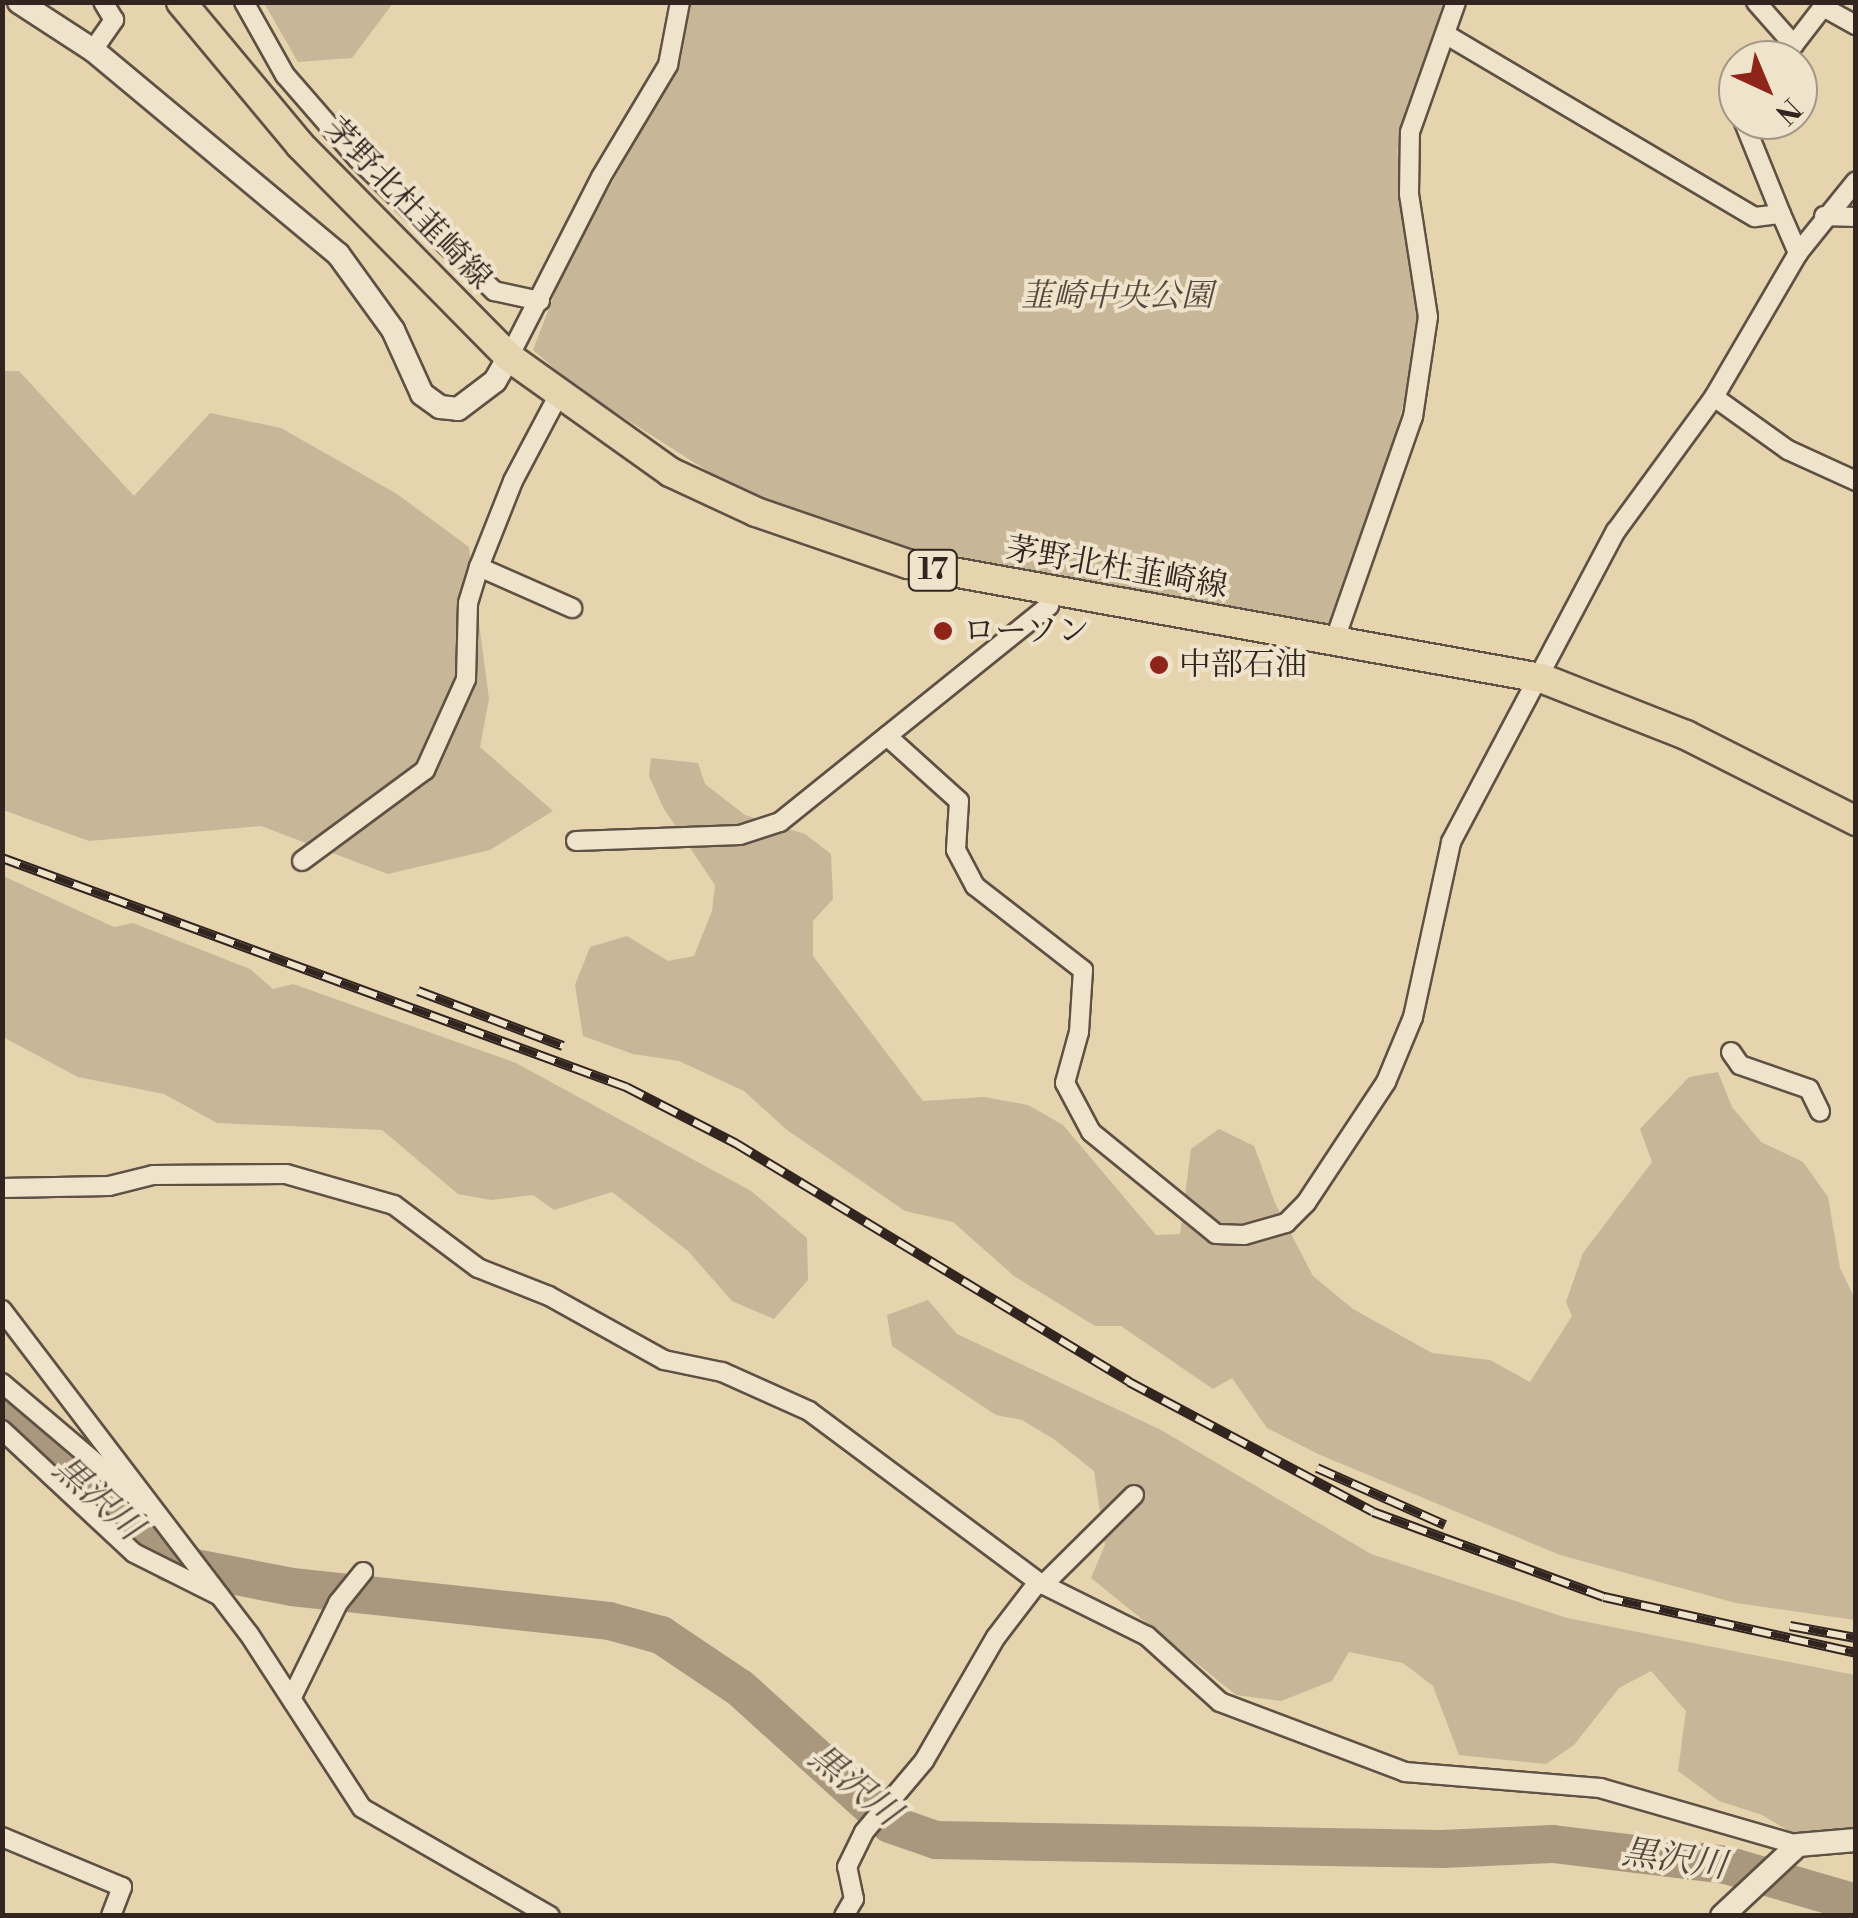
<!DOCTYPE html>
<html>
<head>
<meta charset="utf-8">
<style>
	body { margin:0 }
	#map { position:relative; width:1858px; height:1918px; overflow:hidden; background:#e6d4af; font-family:"Libre Bodoni","Noto Serif JP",serif }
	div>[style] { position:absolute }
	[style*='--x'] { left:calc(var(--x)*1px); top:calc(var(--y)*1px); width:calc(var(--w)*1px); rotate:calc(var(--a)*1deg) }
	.green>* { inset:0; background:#c7b697 }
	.river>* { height:38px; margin:-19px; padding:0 19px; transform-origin:19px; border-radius:19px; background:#a9987e }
	.roads { filter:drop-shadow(2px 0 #5f5144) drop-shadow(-2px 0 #5f5144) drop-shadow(0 2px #5f5144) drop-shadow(0 -2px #5f5144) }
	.minor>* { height:18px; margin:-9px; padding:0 9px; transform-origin:9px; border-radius:9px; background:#efe3cb }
	.tertiary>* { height:22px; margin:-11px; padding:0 11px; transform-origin:11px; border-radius:11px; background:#efe3cb }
	.primary>* { height:28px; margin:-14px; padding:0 14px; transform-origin:14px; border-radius:14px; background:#e6d4af }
	.rail>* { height:10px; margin-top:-5px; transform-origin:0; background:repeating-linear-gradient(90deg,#efe3cb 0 19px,#322520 0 38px); box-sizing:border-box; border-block:2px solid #322520 }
	.dots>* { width:28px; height:28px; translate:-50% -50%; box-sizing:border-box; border:5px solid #efe3cb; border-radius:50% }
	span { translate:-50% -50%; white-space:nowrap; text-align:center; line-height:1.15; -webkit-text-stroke:8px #efe3cb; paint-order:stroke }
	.shield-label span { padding:2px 8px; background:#efe3cb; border:2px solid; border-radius:8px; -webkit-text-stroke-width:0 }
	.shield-label { font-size:30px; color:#322520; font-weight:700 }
	.street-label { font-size:32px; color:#322520 }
	.park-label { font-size:32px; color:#57493e; font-style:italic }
	.poi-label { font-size:32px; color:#322520 }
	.left { translate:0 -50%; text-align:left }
	.water-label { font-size:35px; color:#56483c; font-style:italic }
	.frame { position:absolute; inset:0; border:5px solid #322520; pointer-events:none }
	.north { position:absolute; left:1718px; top:40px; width:100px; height:100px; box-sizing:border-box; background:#efe3cb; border:2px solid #a39787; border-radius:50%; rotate:136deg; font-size:28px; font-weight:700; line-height:40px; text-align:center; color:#322520 }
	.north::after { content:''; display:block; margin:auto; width:35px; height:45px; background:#8f2418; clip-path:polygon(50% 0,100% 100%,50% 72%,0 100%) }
</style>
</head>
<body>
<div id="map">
	<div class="green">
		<i style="clip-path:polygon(264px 3px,393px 3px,352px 58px,298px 62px)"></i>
		<i style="clip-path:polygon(689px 3px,1443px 3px,1397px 151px,1417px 314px,1406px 393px,1383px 483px,1328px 631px,921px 561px,761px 505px,577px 388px,533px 350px,567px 262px,681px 60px)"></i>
		<i style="clip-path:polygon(2px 371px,19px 371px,134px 496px,210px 413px,281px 428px,397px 494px,469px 547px,489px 699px,480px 747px,553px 811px,490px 850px,388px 874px,261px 826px,89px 841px,3px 810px)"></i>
		<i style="clip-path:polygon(651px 758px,698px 763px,705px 784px,745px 815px,805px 834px,831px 854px,833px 899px,813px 921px,813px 956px,923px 1101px,984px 1097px,1028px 1105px,1063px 1125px,1156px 1235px,1180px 1234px,1191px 1149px,1219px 1129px,1254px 1146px,1275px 1203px,1313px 1276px,1353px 1309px,1432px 1353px,1490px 1360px,1530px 1382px,1572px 1316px,1566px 1302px,1583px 1253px,1652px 1162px,1640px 1129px,1689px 1077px,1718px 1072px,1732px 1107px,1761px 1142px,1803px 1162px,1828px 1197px,1840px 1268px,1855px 1299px,1855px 1620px,1736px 1603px,1560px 1555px,1318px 1454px,1267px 1428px,1232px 1378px,1213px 1389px,1121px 1326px,1095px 1326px,1014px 1276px,953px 1222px,905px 1211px,787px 1130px,744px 1091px,679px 1061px,633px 1054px,583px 1036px,575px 985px,590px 947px,627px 936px,668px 961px,694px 956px,712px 911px,715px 885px,664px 809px,649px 776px)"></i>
		<i style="clip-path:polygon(3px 876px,114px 927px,133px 923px,250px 969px,273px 989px,293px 984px,516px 1063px,751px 1191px,807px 1238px,808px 1280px,774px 1319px,732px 1301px,688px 1251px,612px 1192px,554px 1210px,533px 1195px,491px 1200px,458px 1194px,382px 1130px,217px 1123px,164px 1094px,78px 1077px,3px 1037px)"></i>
		<i style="clip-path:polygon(928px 1300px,957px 1334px,1161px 1430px,1371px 1554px,1567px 1618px,1855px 1675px,1855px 1852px,1828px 1854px,1762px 1815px,1719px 1801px,1678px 1771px,1686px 1711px,1651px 1671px,1619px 1688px,1574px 1745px,1546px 1764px,1459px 1755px,1433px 1686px,1403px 1663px,1349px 1652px,1332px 1681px,1281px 1701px,1236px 1695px,1091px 1578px,1105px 1545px,1094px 1471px,1055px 1440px,1022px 1420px,996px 1415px,892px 1346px,887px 1315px)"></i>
	</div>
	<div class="river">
		<i style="--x:2;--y:1415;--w:223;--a:41.5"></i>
		<i style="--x:169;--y:1563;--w:125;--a:11"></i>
		<i style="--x:292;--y:1587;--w:319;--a:6.1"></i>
		<i style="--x:609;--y:1621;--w:54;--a:15.1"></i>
		<i style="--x:661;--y:1635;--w:95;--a:33.9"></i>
		<i style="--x:740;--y:1688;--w:202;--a:42.2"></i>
		<i style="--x:890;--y:1824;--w:49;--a:19.2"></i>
		<i style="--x:936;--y:1840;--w:506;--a:1.02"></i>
		<i style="--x:1442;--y:1849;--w:111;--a:-2.6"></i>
		<i style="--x:1553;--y:1844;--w:174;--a:6.9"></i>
		<i style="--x:1726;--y:1865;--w:135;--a:16.3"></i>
	</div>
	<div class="roads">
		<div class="minor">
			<i style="--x:244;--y:2;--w:84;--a:60.7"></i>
			<i style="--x:285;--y:75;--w:111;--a:49"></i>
			<i style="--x:358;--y:159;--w:190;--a:44.1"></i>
			<i style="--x:494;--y:291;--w:47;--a:12.3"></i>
			<i style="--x:1756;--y:2;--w:57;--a:48.5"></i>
			<i style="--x:1445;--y:34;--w:360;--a:30.6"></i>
			<i style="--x:1755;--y:217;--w:26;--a:-7"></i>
			<i style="--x:1781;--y:214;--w:43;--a:66.4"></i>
			<i style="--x:93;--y:50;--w:37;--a:-55"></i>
			<i style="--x:114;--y:20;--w:21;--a:-121"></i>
			<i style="--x:1782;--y:60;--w:67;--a:-52.3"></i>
			<i style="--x:1823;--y:7;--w:38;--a:29"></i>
			<i style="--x:1743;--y:120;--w:101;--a:68"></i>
			<i style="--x:1824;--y:216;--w:32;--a:2"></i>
			<i style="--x:509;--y:357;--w:202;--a:-62.9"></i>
			<i style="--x:601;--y:177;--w:131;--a:-59.1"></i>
			<i style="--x:668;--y:65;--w:64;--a:-79.2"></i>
			<i style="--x:1714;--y:397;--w:91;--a:35.6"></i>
			<i style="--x:1788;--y:450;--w:75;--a:24.5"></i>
			<i style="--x:479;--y:567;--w:102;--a:23.8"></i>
			<i style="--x:1334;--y:642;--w:238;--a:-70.7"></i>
			<i style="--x:1413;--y:417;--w:101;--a:-81.5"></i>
			<i style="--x:1428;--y:317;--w:124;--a:-98.8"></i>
			<i style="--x:1409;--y:194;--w:62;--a:-89.1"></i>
			<i style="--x:1410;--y:132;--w:138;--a:-70.5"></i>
			<i style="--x:887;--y:736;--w:97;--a:42.1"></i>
			<i style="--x:959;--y:801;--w:49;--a:93.5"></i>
			<i style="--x:956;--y:850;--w:41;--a:62.2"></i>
			<i style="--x:975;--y:886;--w:137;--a:37.9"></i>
			<i style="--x:1083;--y:970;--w:62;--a:93.7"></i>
			<i style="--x:1079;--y:1032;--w:53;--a:105.4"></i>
			<i style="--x:1065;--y:1083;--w:55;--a:62"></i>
			<i style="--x:1091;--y:1132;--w:161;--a:39.2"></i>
			<i style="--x:1216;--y:1234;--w:28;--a:2"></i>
			<i style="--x:1244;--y:1235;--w:44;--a:-15.9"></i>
			<i style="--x:1286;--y:1223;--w:28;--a:-45"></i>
			<i style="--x:1306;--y:1203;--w:145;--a:-56.5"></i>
			<i style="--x:1386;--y:1082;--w:70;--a:-67.4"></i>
			<i style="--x:1413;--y:1017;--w:179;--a:-77.7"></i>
			<i style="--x:1451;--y:842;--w:352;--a:-62.1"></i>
			<i style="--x:1616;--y:531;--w:166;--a:-53.8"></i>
			<i style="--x:1714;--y:397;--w:167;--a:-59.7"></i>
			<i style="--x:1798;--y:253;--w:92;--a:-51.1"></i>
			<i style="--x:576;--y:841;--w:164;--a:-2.1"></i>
			<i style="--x:740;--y:835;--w:42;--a:-18"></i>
			<i style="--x:780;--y:822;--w:345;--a:-38.8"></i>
			<i style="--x:1049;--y:606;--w:14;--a:-78"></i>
			<i style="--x:302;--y:861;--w:153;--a:-36.5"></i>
			<i style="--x:425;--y:770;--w:100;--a:-65.7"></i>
			<i style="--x:466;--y:679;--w:76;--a:-88.5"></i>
			<i style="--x:468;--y:603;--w:38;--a:-73"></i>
			<i style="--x:479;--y:567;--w:92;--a:-68.4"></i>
			<i style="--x:513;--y:481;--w:96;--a:-62.1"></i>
			<i style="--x:1731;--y:1052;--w:16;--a:55"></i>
			<i style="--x:1740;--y:1065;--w:73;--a:19.2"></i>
			<i style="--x:1809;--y:1089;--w:25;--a:64"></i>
			<i style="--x:2;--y:1188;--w:107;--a:-1.1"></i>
			<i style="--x:109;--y:1186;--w:45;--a:-14"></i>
			<i style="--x:153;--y:1175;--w:133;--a:-0.4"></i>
			<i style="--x:286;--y:1174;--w:112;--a:16"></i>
			<i style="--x:394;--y:1205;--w:105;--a:36.9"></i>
			<i style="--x:478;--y:1268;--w:76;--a:21.5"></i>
			<i style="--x:549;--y:1296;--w:132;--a:29.1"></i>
			<i style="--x:664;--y:1360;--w:59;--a:11.7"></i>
			<i style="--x:722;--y:1372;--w:95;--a:24.1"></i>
			<i style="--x:809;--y:1411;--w:286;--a:36.7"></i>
			<i style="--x:1038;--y:1582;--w:122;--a:26.4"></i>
			<i style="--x:1147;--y:1636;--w:98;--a:42.1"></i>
			<i style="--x:1220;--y:1702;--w:198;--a:20.7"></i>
			<i style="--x:1405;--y:1772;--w:196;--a:4.7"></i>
			<i style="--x:1600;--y:1788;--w:206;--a:16.1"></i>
			<i style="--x:2;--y:1310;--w:407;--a:52.7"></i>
			<i style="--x:249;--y:1634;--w:207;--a:57"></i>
			<i style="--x:362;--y:1808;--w:217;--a:29.9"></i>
			<i style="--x:2;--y:1383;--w:189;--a:40.3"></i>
			<i style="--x:2;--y:1430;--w:180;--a:43"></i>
			<i style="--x:134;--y:1553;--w:96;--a:26.6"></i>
			<i style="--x:1043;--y:1585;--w:128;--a:-44.7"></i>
			<i style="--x:292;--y:1697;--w:105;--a:-63.9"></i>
			<i style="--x:338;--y:1603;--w:40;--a:-51"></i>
			<i style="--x:2;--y:1837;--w:130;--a:22.6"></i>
			<i style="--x:122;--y:1887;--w:31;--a:111"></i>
			<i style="--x:844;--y:1916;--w:20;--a:-60"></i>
			<i style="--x:854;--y:1899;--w:33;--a:-102"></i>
			<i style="--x:847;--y:1867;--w:39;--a:-64"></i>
			<i style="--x:864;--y:1832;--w:93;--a:-49.8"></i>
			<i style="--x:924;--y:1761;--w:143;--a:-59.9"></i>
			<i style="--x:996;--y:1637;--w:69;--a:-52.6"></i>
		</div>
		<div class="tertiary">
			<i style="--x:19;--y:2;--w:88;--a:33"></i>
			<i style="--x:93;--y:50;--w:319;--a:39.8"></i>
			<i style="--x:338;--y:254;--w:94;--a:54.1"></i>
			<i style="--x:393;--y:330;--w:70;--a:65.6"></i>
			<i style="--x:422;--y:394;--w:22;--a:36"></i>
			<i style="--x:440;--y:407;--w:18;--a:6"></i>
			<i style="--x:458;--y:409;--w:46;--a:-37.1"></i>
			<i style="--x:495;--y:381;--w:28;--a:-60"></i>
			<i style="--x:1722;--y:1916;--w:104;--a:-43.1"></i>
			<i style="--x:1798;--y:1845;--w:58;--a:-4.9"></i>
		</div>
		<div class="primary">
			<i style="--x:181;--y:2;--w:186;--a:50.2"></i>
			<i style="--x:300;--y:145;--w:298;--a:45.4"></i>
			<i style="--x:509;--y:357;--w:198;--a:35.5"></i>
			<i style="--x:670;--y:472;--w:95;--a:24.9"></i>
			<i style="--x:756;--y:512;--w:161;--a:18.9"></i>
			<i style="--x:908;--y:564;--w:643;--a:10.21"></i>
			<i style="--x:1541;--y:678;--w:156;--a:21.5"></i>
			<i style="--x:1686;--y:735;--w:191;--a:26.8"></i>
		</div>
	</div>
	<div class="rail">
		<i style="--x:2;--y:858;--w:665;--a:20.15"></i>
		<i style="--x:626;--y:1087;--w:123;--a:27.2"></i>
		<i style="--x:735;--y:1143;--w:461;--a:31.2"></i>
		<i style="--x:1129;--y:1382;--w:276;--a:28"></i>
		<i style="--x:1373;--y:1512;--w:246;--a:20.2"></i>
		<i style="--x:1604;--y:1597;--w:258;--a:12.5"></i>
		<i style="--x:418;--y:991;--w:155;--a:20.8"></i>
		<i style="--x:1317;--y:1468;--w:140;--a:24"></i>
		<i style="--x:1790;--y:1626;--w:67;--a:10.3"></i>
	</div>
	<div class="dots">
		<i style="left:943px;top:631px;background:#8f2418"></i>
		<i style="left:1159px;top:665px;background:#8f2418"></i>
	</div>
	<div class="shield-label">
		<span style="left:933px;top:570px">17</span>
	</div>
	<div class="street-label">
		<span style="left:408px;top:204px;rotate:46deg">茅野北杜韮崎線</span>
		<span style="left:1117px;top:568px;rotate:10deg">茅野北杜韮崎線</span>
	</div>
	<div class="park-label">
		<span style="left:1117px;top:296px">韮崎中央公園</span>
	</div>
	<div class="poi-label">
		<span class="left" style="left:963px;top:631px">ローソン</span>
		<span class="left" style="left:1179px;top:665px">中部石油</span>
	</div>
	<div class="water-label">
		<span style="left:97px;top:1499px;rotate:42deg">黒沢川</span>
		<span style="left:854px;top:1786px;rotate:39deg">黒沢川</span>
		<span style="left:1674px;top:1860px;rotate:8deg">黒沢川</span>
	</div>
	<div class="frame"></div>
	<div class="north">N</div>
</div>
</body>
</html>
